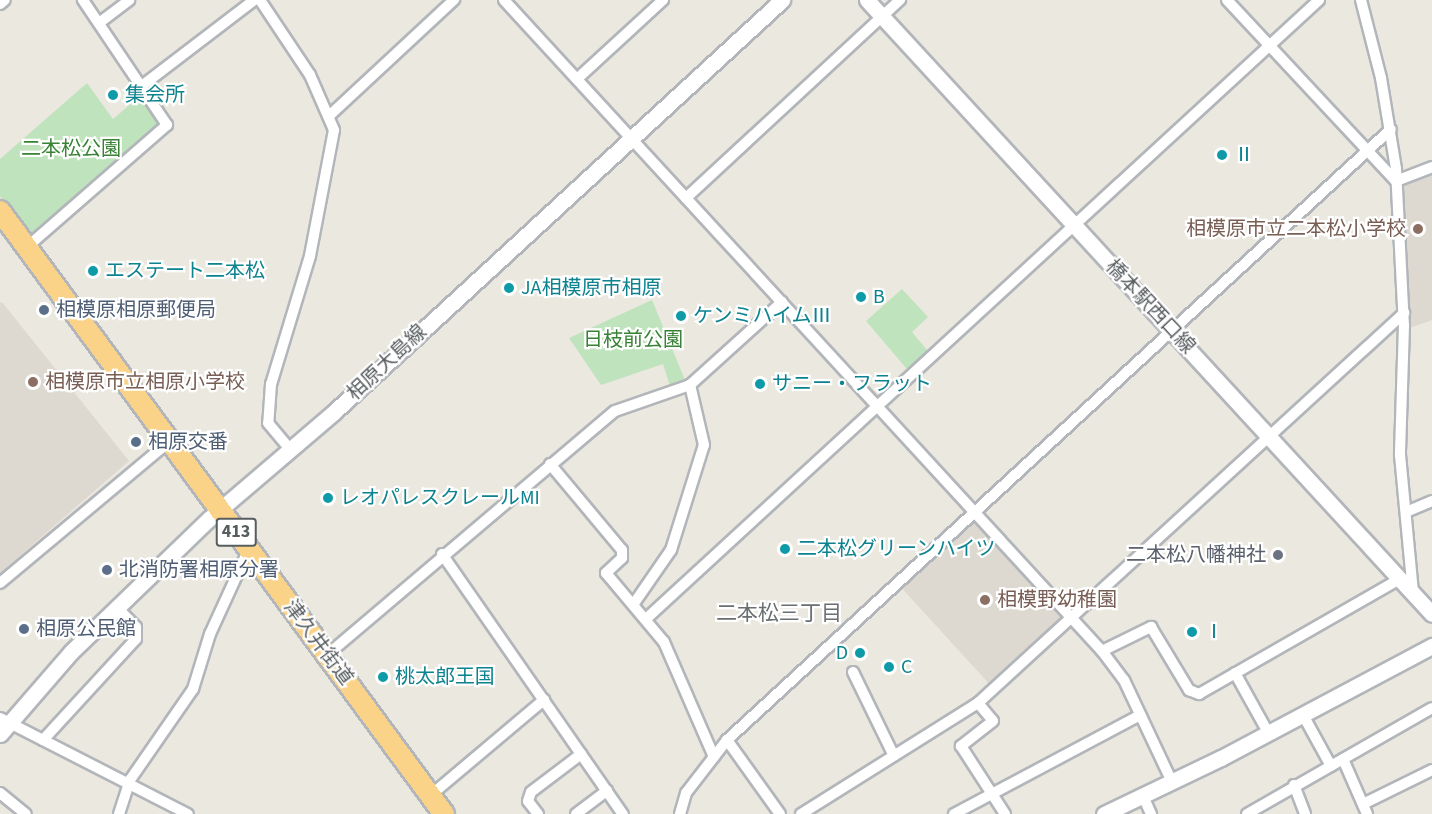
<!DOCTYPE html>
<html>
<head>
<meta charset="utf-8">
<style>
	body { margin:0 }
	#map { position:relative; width:1432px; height:814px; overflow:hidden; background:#ebe8df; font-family:"Source Sans 3","Noto Sans JP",sans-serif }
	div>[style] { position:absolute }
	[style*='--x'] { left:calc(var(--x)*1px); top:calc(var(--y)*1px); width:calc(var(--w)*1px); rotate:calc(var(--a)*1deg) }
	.education>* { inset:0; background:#ddd9d1 }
	.green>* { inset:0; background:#bfe3bc }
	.roads { filter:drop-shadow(2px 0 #b2b6ba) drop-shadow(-2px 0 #b2b6ba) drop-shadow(0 2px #b2b6ba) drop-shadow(0 -2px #b2b6ba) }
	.street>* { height:10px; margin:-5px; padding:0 5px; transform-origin:5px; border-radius:5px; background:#fff }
	.secondary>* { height:15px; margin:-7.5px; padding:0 7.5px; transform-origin:7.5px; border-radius:7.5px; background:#fff }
	.highway>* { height:20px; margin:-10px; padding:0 10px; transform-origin:10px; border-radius:10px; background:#fad388 }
	.dots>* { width:16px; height:16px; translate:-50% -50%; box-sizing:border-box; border:3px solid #fff; border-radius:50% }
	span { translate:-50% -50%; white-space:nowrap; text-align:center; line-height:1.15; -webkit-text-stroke:4.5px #fff; paint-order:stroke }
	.shield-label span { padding:2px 4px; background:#fff; border:2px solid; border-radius:4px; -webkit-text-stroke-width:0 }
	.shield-label { font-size:18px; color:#585d60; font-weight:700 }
	.culture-label { font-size:20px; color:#0d838f }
	.left { translate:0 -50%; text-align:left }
	.right { translate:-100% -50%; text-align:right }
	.park-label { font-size:20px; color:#398236 }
	.education-label { font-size:20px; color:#785e54 }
	.street-label { font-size:20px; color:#585d60 }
	.service-label { font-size:20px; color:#4e5e75 }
	.worship-label { font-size:20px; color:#5b616d }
	.neighbourhood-label { font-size:21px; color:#696f72 }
</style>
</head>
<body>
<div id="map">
	<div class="education">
		<i style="clip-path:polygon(1432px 175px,1432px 320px,1407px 329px,1412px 314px,1406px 305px,1401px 187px)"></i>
		<i style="clip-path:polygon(2px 302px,129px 461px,0 573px,0 303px)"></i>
		<i style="clip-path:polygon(975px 512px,1072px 618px,994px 689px,897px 583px)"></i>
	</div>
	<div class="green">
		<i style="clip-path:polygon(87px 83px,113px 119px,141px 95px,158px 125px,33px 233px,26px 231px,0 196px,0 159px)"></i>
		<i style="clip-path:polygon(902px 289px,928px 317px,912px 332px,932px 356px,912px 375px,866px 321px)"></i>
		<i style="clip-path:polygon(652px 300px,685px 380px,670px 386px,663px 364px,601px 385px,569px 338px)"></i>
	</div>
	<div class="roads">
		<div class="street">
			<i style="--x:260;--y:0;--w:90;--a:56.3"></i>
			<i style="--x:310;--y:75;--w:60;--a:66.4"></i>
			<i style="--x:334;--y:130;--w:128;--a:100.8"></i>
			<i style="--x:310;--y:256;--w:134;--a:106.9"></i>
			<i style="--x:271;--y:384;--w:39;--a:94"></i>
			<i style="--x:268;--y:423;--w:33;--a:50"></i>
			<i style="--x:504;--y:0;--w:884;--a:47.43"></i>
			<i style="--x:1102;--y:651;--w:36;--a:53"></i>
			<i style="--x:1124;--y:680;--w:113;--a:64.8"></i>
			<i style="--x:1227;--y:0;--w:248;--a:47"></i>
			<i style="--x:1396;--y:181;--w:39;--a:-21"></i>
			<i style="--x:1361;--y:0;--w:81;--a:75.6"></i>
			<i style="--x:1381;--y:78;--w:92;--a:80.6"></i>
			<i style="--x:1396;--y:169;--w:156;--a:87.1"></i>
			<i style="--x:1404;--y:325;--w:130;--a:91.8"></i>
			<i style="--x:1400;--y:455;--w:139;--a:84.6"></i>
			<i style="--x:0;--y:4;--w:6;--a:-39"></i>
			<i style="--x:99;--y:23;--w:38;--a:-37"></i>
			<i style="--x:577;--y:79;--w:117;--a:-42.6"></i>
			<i style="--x:143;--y:85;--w:140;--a:-37.4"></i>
			<i style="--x:329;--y:116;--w:171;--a:-42.9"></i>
			<i style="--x:686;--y:198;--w:292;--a:-42.8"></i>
			<i style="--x:27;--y:247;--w:186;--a:-41.1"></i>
			<i style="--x:167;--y:125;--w:151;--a:-123.9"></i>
			<i style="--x:550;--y:464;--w:112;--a:50.1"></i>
			<i style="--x:622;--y:550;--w:8;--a:90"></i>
			<i style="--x:622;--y:558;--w:22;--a:137"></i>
			<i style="--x:606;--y:573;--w:90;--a:50"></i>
			<i style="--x:664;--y:642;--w:125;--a:66.5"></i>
			<i style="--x:1406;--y:512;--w:28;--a:-23"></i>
			<i style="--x:442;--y:554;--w:317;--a:55.2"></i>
			<i style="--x:0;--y:583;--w:222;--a:-39.9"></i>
			<i style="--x:635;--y:602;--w:63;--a:-55.3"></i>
			<i style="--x:671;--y:550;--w:110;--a:-72.6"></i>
			<i style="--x:704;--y:445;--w:62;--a:-103.1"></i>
			<i style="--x:647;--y:618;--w:913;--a:-42.6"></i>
			<i style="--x:1102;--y:651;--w:55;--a:-26.1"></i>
			<i style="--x:1151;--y:627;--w:74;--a:58.9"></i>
			<i style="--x:1189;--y:690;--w:11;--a:22"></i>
			<i style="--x:1199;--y:694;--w:232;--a:-29.8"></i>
			<i style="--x:327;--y:655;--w:377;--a:-40.3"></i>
			<i style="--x:615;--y:411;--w:79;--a:-19.1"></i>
			<i style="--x:690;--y:385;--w:124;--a:-42.1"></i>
			<i style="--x:853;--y:672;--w:93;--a:64"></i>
			<i style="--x:1235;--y:673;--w:70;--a:60.9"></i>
			<i style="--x:978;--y:703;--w:23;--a:50"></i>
			<i style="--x:993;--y:721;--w:41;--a:142"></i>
			<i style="--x:961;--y:746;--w:81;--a:57.1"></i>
			<i style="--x:1303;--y:715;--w:58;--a:61.2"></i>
			<i style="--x:0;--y:718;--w:211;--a:27.1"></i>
			<i style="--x:43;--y:740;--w:137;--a:-47.4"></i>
			<i style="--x:136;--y:639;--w:12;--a:-90"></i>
			<i style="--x:136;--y:627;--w:28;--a:-134"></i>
			<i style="--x:727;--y:740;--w:91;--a:54.4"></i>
			<i style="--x:1343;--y:759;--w:60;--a:66.4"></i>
			<i style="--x:1294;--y:785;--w:31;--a:69"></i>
			<i style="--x:0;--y:793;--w:33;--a:39"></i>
			<i style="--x:431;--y:795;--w:148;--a:-40.1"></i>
			<i style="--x:1143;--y:796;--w:20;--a:66"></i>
			<i style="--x:1363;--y:804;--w:77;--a:-26.2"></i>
			<i style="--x:119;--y:814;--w:36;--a:-72"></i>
			<i style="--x:130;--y:780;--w:111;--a:-55.3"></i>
			<i style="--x:193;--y:689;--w:58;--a:-72.8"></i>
			<i style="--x:210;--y:634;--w:94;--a:-65.4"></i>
			<i style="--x:538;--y:814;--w:16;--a:-128"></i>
			<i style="--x:528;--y:801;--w:9;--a:-72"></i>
			<i style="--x:531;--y:792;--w:63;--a:-37.2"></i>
			<i style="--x:576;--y:814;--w:39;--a:-37"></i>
			<i style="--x:680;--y:814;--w:22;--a:-74"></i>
			<i style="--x:686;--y:793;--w:67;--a:-52.3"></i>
			<i style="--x:727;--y:740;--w:902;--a:-42.62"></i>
			<i style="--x:801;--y:814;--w:209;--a:-32.1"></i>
			<i style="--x:978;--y:703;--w:578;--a:-42.47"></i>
			<i style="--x:954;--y:814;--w:211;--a:-28"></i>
			<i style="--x:1247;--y:814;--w:213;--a:-29.8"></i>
		</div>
		<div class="secondary">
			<i style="--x:867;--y:0;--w:834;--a:47.38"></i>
			<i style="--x:0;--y:734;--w:108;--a:-49.1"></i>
			<i style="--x:71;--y:652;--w:193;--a:-44"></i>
			<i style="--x:210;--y:518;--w:163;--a:-40.5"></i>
			<i style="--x:334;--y:412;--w:609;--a:-42.6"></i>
			<i style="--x:1104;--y:814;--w:130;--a:-25.6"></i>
			<i style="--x:1221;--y:758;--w:239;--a:-28"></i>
		</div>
		<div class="highway">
			<i style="--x:0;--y:211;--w:749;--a:53.64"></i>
		</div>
	</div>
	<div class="dots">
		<i style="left:113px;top:95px;background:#0f9aa8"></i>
		<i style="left:1222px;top:155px;background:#0f9aa8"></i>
		<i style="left:1418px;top:229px;background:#8d6e63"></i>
		<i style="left:93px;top:271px;background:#0f9aa8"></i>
		<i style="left:509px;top:288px;background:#0f9aa8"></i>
		<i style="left:861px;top:297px;background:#0f9aa8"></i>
		<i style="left:44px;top:310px;background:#5c6f8a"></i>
		<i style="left:681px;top:316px;background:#0f9aa8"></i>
		<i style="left:33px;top:382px;background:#8d6e63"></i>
		<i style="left:760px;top:384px;background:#0f9aa8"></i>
		<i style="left:136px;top:442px;background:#5c6f8a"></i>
		<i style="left:328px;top:498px;background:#0f9aa8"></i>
		<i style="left:785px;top:549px;background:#0f9aa8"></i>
		<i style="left:1278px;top:555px;background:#6b7280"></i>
		<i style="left:107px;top:570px;background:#5c6f8a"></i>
		<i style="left:985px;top:600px;background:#8d6e63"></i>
		<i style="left:24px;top:629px;background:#5c6f8a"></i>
		<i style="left:1192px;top:632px;background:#0f9aa8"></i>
		<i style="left:860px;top:653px;background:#0f9aa8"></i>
		<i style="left:889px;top:667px;background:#0f9aa8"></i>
		<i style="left:383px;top:677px;background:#0f9aa8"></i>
	</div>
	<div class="shield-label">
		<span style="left:236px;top:532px">413</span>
	</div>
	<div class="culture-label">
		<span class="left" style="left:125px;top:95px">集会所</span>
		<span class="left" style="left:1234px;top:155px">Ⅱ</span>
		<span class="left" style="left:105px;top:271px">エステート二本松</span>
		<span class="left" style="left:521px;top:288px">JA相模原市相原</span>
		<span class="left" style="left:873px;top:297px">B</span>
		<span class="left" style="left:693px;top:316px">ケンミハイムⅢ</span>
		<span class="left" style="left:772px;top:384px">サニー・フラット</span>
		<span class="left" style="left:340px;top:498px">レオパレスクレールMI</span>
		<span class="left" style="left:797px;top:549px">二本松グリーンハイツ</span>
		<span class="left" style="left:1204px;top:632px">Ⅰ</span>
		<span class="right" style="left:848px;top:653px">D</span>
		<span class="left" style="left:901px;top:667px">C</span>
		<span class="left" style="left:395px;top:677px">桃太郎王国</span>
	</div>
	<div class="park-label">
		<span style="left:71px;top:149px">二本松公園</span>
		<span style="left:633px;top:340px">日枝前公園</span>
	</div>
	<div class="education-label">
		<span class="right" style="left:1406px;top:229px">相模原市立二本松小学校</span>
		<span class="left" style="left:45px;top:382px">相模原市立相原小学校</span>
		<span class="left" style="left:997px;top:600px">相模野幼稚園</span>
	</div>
	<div class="street-label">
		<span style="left:1150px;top:307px;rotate:47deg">橋本駅西口線</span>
		<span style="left:387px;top:363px;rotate:-43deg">相原大島線</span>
		<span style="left:318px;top:643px;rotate:53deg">津久井街道</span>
	</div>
	<div class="service-label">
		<span class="left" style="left:56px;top:310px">相模原相原郵便局</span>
		<span class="left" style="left:148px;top:442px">相原交番</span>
		<span class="left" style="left:119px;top:570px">北消防署相原分署</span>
		<span class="left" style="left:36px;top:629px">相原公民館</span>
	</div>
	<div class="worship-label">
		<span class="right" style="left:1266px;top:555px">二本松八幡神社</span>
	</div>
	<div class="neighbourhood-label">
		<span style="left:779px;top:613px">二本松三丁目</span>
	</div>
</div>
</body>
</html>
